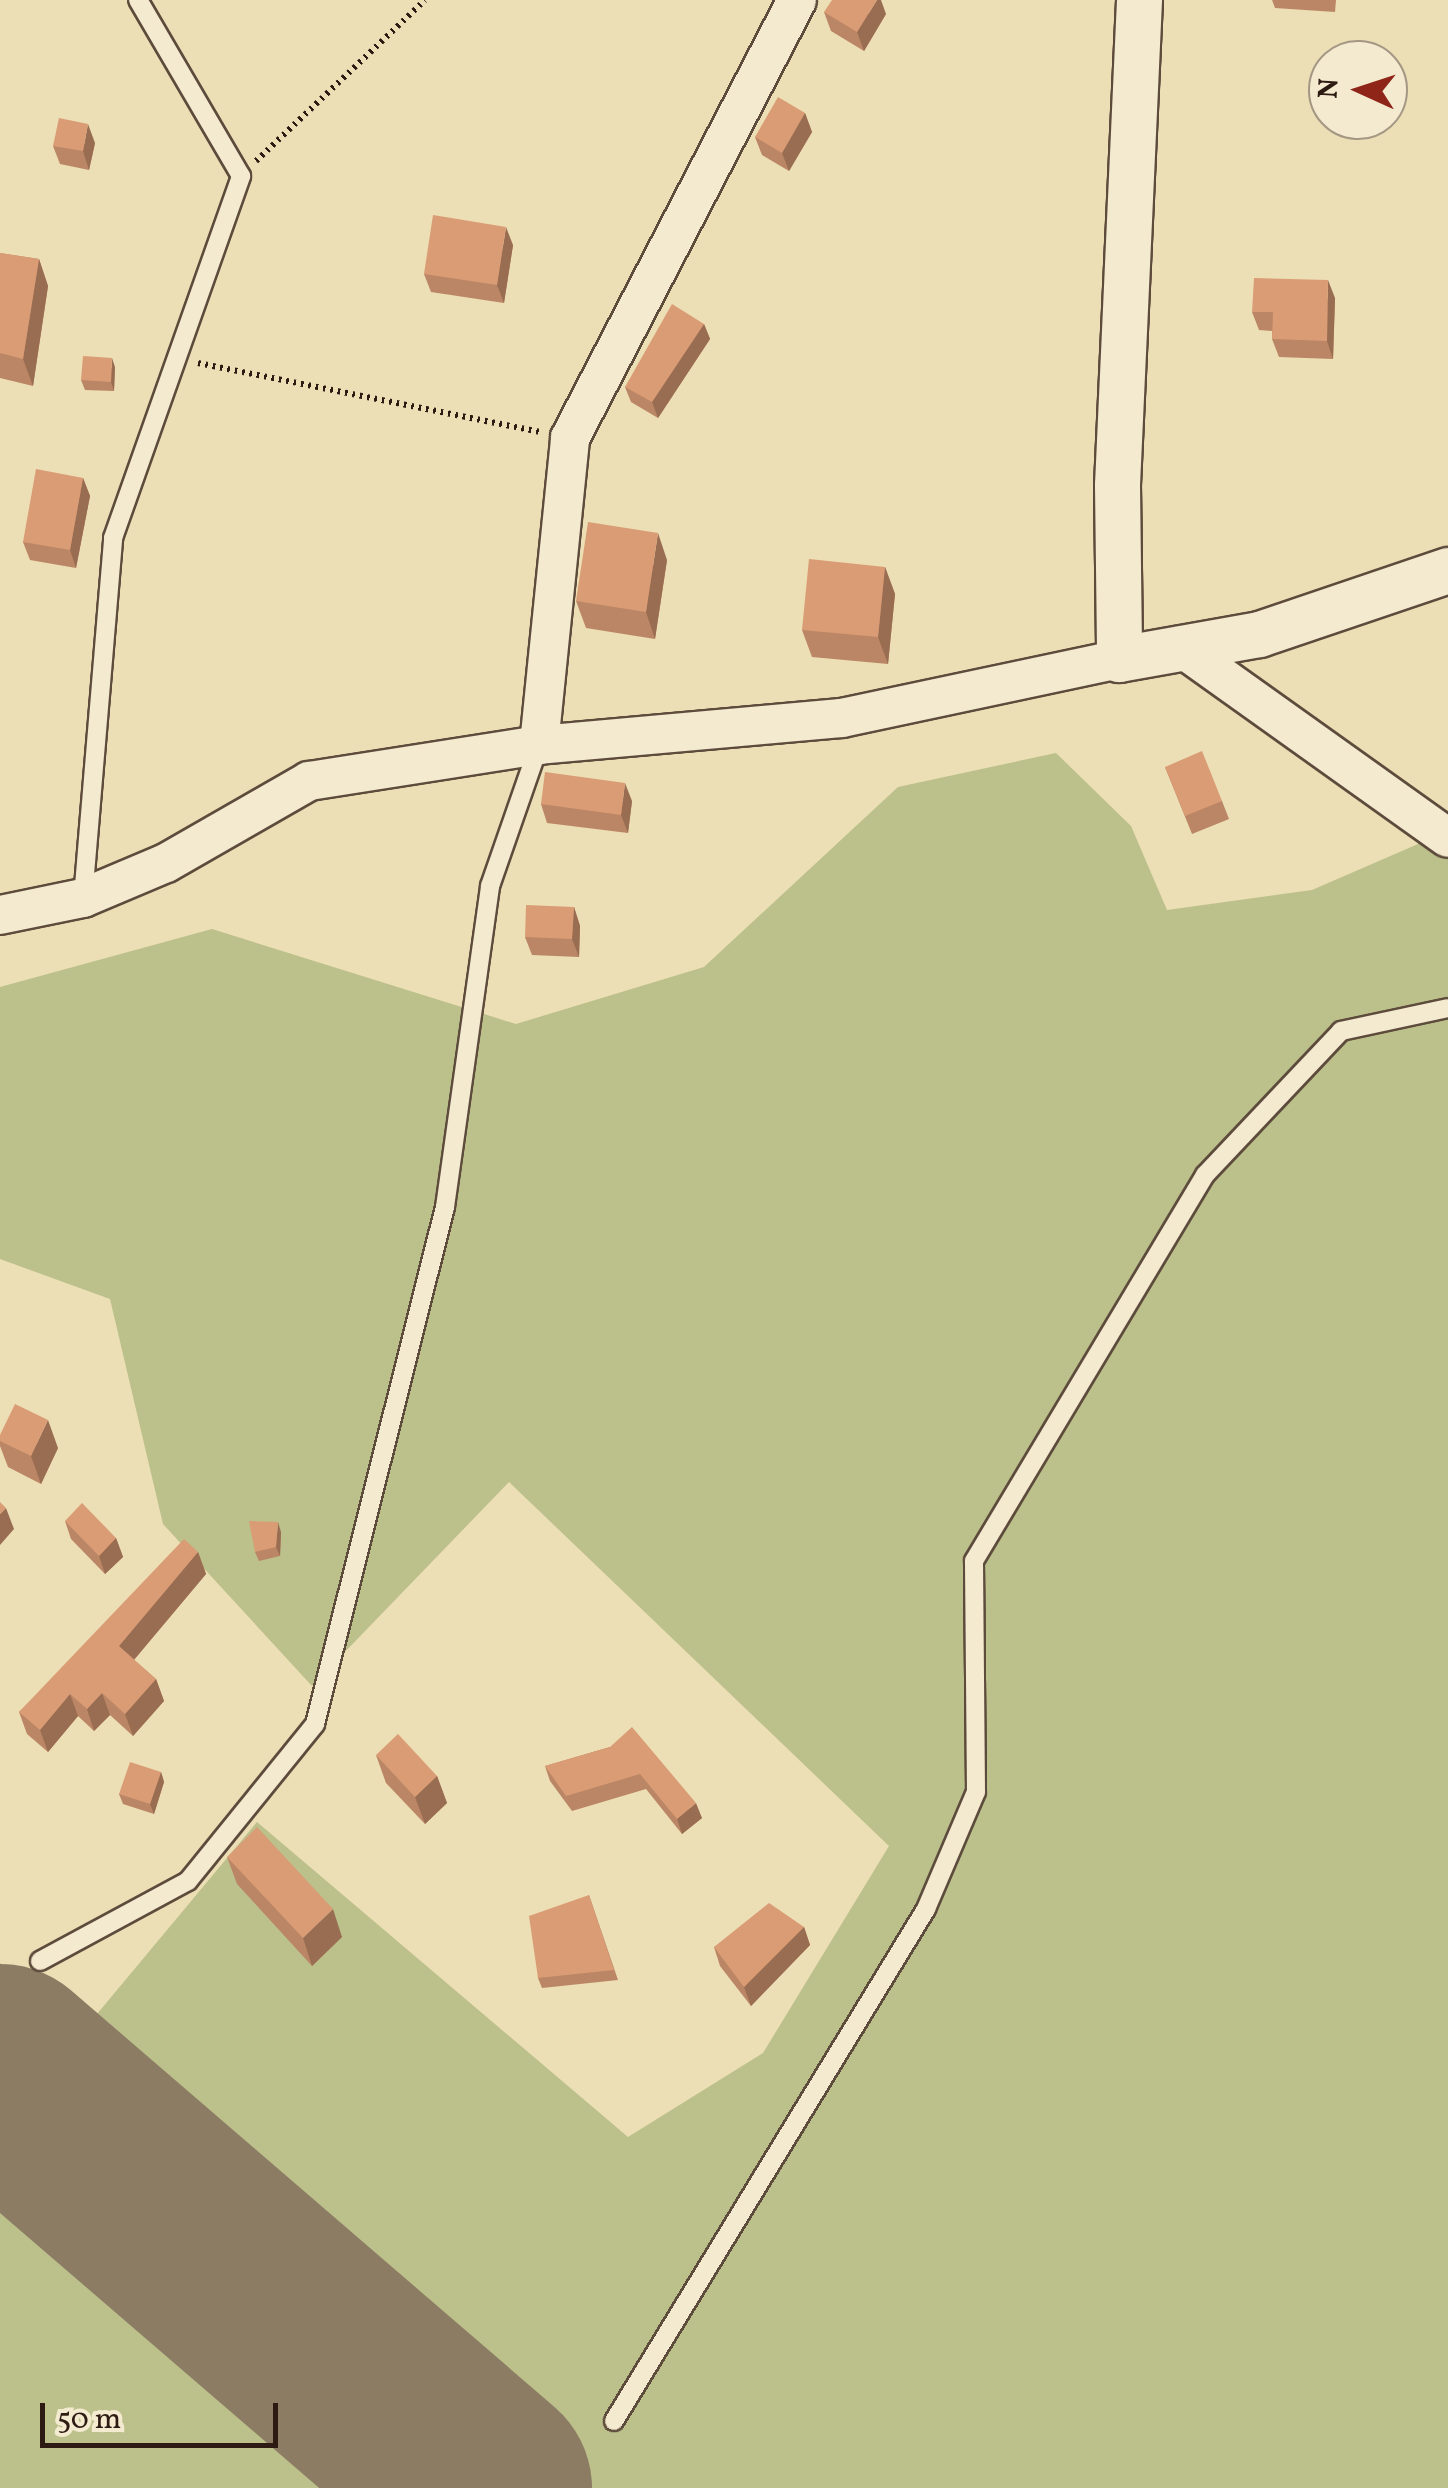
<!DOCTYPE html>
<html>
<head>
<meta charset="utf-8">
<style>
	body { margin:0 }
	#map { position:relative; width:1448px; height:2488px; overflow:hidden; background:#ecdeb5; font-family:Vollkorn,serif }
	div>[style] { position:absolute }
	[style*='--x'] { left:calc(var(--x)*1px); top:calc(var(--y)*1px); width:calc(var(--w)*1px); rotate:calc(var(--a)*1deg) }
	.green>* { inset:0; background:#bcc08b }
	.runway>* { height:215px; margin:-107.5px; padding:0 107.5px; transform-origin:107.5px; border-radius:107.5px; background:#8c7c64 }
	.path>* { height:6px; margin-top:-3px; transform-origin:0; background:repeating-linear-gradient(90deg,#2d1a13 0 2.5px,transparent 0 7.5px) }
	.roads { filter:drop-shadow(2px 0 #5d4b3c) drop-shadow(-2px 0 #5d4b3c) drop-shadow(0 2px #5d4b3c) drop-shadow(0 -2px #5d4b3c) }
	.service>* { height:18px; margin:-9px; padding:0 9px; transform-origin:9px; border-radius:9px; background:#f3eacf }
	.minor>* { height:38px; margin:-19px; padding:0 19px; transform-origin:19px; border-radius:19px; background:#f3eacf }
	.tertiary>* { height:45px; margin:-22.5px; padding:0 22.5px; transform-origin:22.5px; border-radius:22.5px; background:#f3eacf }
	.wall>* { inset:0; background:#bb8665 }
	.shaded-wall>* { inset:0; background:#996d52 }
	.building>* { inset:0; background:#da9c75 }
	span { translate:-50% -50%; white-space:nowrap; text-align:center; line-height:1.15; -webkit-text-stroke:8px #f3eacf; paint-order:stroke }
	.north { position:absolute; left:1308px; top:40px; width:100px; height:100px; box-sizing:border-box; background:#f3eacf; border:2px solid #a49784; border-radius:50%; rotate:273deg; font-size:28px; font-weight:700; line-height:40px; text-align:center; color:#2d1a13 }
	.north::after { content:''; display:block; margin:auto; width:35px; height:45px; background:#8f2418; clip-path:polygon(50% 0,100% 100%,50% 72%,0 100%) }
	.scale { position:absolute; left:40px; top:2403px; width:238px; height:45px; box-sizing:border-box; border:5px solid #2d1a13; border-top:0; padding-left:12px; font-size:30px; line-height:35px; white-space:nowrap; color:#2d1a13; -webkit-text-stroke:8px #f3eacf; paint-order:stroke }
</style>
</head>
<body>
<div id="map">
	<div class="green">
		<i style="clip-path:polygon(1056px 753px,1131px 826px,1167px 910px,1312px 890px,1448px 831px,1448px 2488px,0 2488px,0 1963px,82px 2032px,257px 1822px,628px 2137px,763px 2053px,889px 1846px,509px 1482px,312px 1686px,163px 1524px,110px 1299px,0 1259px,0 987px,212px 929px,516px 1024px,704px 967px,898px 787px)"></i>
	</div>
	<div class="runway">
		<i style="--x:0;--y:2071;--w:639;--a:40.75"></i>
	</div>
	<div class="path">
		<i style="--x:256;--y:161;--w:233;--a:-43.6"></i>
		<i style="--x:198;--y:363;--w:348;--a:11.4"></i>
	</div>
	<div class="roads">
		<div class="service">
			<i style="--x:83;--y:898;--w:361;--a:-85.2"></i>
			<i style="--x:113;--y:538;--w:384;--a:-70.5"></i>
			<i style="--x:241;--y:176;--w:204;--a:-120.3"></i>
			<i style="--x:40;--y:1961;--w:168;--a:-28.4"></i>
			<i style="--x:188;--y:1881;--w:202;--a:-51"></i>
			<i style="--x:315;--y:1724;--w:533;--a:-75.89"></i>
			<i style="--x:445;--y:1207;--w:324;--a:-82"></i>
			<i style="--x:490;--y:886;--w:149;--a:-70.8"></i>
			<i style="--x:614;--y:2421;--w:600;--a:-58.64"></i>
			<i style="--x:926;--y:1909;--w:127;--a:-66.9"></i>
			<i style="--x:976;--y:1792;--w:231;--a:-90.5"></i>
			<i style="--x:974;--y:1561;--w:450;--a:-59.1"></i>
			<i style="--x:1205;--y:1175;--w:198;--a:-46.6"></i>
			<i style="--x:1341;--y:1031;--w:109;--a:-12.1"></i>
		</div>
		<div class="minor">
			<i style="--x:1179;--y:646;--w:330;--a:35.5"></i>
			<i style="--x:539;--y:745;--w:309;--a:-84.2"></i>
			<i style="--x:570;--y:438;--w:493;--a:-62.6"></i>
			<i style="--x:0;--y:915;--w:85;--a:-11.6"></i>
			<i style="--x:83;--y:898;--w:90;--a:-22.9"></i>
			<i style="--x:166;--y:863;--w:165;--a:-29.8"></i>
			<i style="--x:309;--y:781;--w:233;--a:-8.9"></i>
			<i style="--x:539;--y:745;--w:304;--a:-5.1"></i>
			<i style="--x:842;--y:718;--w:283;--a:-12"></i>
		</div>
		<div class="tertiary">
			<i style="--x:1139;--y:0;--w:485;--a:92.6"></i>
			<i style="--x:1117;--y:485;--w:174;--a:89.3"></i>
			<i style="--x:1119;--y:659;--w:142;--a:-10.1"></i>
			<i style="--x:1259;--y:634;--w:200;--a:-18.7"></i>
		</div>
	</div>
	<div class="wall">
		<i style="clip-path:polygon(1272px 0,1336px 0,1335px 12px,1275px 8px)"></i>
		<i style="clip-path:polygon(824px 12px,886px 14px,864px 51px,831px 31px)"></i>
		<i style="clip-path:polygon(805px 113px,812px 132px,789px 171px,762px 155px,755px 137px)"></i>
		<i style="clip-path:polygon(95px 143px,89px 170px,60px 164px,53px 146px)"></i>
		<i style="clip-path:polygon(513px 245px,504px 303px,431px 292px,424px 274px)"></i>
		<i style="clip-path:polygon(0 253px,39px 259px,48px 286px,33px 386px,0 378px)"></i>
		<i style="clip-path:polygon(1335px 298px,1333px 359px,1279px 357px,1272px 339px,1272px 331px,1259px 330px,1252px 312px)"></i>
		<i style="clip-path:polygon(704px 324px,710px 339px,658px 418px,631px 402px,625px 387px)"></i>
		<i style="clip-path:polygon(115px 367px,114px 391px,85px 390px,81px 380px)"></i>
		<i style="clip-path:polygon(83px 478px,90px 496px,76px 568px,30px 560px,23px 542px)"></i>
		<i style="clip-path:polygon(667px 560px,655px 639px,586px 628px,576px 601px)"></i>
		<i style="clip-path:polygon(885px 567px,895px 594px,888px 664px,812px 657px,802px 630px)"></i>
		<i style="clip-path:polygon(1165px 767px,1222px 801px,1229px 819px,1192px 834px)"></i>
		<i style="clip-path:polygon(632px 801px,628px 833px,547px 823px,541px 804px)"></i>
		<i style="clip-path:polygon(574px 907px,580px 926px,579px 957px,532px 955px,525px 937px)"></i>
		<i style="clip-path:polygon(0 1435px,58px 1448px,41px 1484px,8px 1467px,0 1446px)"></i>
		<i style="clip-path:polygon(65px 1521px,116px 1538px,123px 1557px,105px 1574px,71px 1539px)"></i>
		<i style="clip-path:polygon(281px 1532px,280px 1556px,259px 1561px,255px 1552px)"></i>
		<i style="clip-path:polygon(198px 1552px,206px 1574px,134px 1660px,156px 1679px,164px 1701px,133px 1736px,110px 1715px,94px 1731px,78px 1716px,48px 1752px,27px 1734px,19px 1712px)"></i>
		<i style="clip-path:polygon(610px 1747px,702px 1818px,682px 1834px,646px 1789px,572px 1811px,550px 1781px,545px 1766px)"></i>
		<i style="clip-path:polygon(376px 1755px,437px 1776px,447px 1803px,425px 1824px,386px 1783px)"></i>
		<i style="clip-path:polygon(161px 1772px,164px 1782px,154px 1814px,123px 1804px,119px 1794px)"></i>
		<i style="clip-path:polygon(227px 1857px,342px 1937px,312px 1966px,237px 1884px)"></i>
		<i style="clip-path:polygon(589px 1895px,618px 1980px,542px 1988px,538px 1978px)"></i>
		<i style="clip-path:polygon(804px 1927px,810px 1945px,751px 2006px,720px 1966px,714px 1947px)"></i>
	</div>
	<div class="shaded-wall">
		<i style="clip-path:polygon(877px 0,881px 0,886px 14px,864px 51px,857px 32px)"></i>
		<i style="clip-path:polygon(805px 113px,812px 132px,789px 171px,782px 153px)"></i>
		<i style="clip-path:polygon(88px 124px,95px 143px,89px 170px,83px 151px)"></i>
		<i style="clip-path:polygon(506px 227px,513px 245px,504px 303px,497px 285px)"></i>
		<i style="clip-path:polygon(39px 259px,48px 286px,33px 386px,23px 359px)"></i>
		<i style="clip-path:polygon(1328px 280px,1335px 298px,1333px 359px,1327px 341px)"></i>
		<i style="clip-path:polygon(704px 324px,710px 339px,658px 418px,652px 402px)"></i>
		<i style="clip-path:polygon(112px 358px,115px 367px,114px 391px,111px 382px)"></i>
		<i style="clip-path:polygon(83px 478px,90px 496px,76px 568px,70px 550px)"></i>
		<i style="clip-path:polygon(658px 533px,667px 560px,655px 639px,646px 612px)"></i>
		<i style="clip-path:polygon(885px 567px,895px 594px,888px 664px,878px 637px)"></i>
		<i style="clip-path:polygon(625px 783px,632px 801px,628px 833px,621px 815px)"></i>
		<i style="clip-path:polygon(574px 907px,580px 926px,579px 957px,572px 939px)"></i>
		<i style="clip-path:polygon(48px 1420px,58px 1448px,41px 1484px,31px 1456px)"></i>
		<i style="clip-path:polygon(6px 1508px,14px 1529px,0 1545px,0 1514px)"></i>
		<i style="clip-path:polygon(278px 1522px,281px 1532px,280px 1556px,276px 1547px)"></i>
		<i style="clip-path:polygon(116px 1538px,123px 1557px,105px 1574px,99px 1556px)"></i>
		<i style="clip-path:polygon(198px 1552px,206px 1574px,127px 1668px,119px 1646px)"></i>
		<i style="clip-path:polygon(156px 1679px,164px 1701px,133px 1736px,125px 1714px)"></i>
		<i style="clip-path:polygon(102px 1693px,110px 1715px,94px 1731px,87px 1709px)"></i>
		<i style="clip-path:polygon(70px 1694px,78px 1716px,48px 1752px,40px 1730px)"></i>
		<i style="clip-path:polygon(161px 1772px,164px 1782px,154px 1814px,150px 1804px)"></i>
		<i style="clip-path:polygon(437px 1776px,447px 1803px,425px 1824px,415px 1797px)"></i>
		<i style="clip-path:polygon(696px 1803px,702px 1818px,682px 1834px,677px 1819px)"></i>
		<i style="clip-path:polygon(333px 1909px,342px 1937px,312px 1966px,303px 1938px)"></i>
		<i style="clip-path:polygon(804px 1927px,810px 1945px,751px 2006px,744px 1987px)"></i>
	</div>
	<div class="building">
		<i style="clip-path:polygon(832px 0,877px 0,857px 32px,824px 12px)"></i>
		<i style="clip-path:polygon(778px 97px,805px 113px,782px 153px,755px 137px)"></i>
		<i style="clip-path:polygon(59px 118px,88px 124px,83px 151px,53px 146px)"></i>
		<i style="clip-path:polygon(433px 215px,506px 227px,497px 285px,424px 274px)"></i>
		<i style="clip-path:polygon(0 253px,39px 259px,23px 359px,0 353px)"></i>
		<i style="clip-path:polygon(1254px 278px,1328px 280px,1327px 341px,1272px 339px,1273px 312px,1252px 312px)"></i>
		<i style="clip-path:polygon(672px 304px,704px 324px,652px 402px,625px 387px)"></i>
		<i style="clip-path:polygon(83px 356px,112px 358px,111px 382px,81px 380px)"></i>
		<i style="clip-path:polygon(36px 469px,83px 478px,70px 550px,23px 542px)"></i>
		<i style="clip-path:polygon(588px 522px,658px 533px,646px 612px,576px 601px)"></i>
		<i style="clip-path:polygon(809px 559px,885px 567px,878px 637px,802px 630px)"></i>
		<i style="clip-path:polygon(1202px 751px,1222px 801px,1185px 816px,1165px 767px)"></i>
		<i style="clip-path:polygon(545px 772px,625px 783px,621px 815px,541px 804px)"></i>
		<i style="clip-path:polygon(526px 905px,574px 907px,572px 939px,525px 937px)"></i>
		<i style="clip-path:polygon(15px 1404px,48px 1420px,31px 1456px,0 1441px,0 1435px)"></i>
		<i style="clip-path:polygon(0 1502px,6px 1508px,0 1514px)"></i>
		<i style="clip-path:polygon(82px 1503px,116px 1538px,99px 1556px,65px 1521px)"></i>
		<i style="clip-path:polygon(249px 1521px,278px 1522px,276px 1547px,255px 1552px)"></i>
		<i style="clip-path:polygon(184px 1539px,198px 1552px,119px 1646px,156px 1679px,125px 1714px,102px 1693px,87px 1709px,70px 1694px,40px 1730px,19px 1712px)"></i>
		<i style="clip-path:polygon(632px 1727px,696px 1803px,677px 1819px,640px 1774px,566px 1796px,545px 1766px,610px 1747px)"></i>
		<i style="clip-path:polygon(398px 1734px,437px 1776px,415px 1797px,376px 1755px)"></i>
		<i style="clip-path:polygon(130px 1762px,161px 1772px,150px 1804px,119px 1794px)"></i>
		<i style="clip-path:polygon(257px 1827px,333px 1909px,303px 1938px,227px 1857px)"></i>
		<i style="clip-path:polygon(589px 1895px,614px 1970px,538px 1978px,529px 1916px)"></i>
		<i style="clip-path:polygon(769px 1903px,804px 1927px,744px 1987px,714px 1947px)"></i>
	</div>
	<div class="north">N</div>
	<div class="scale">50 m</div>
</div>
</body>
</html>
